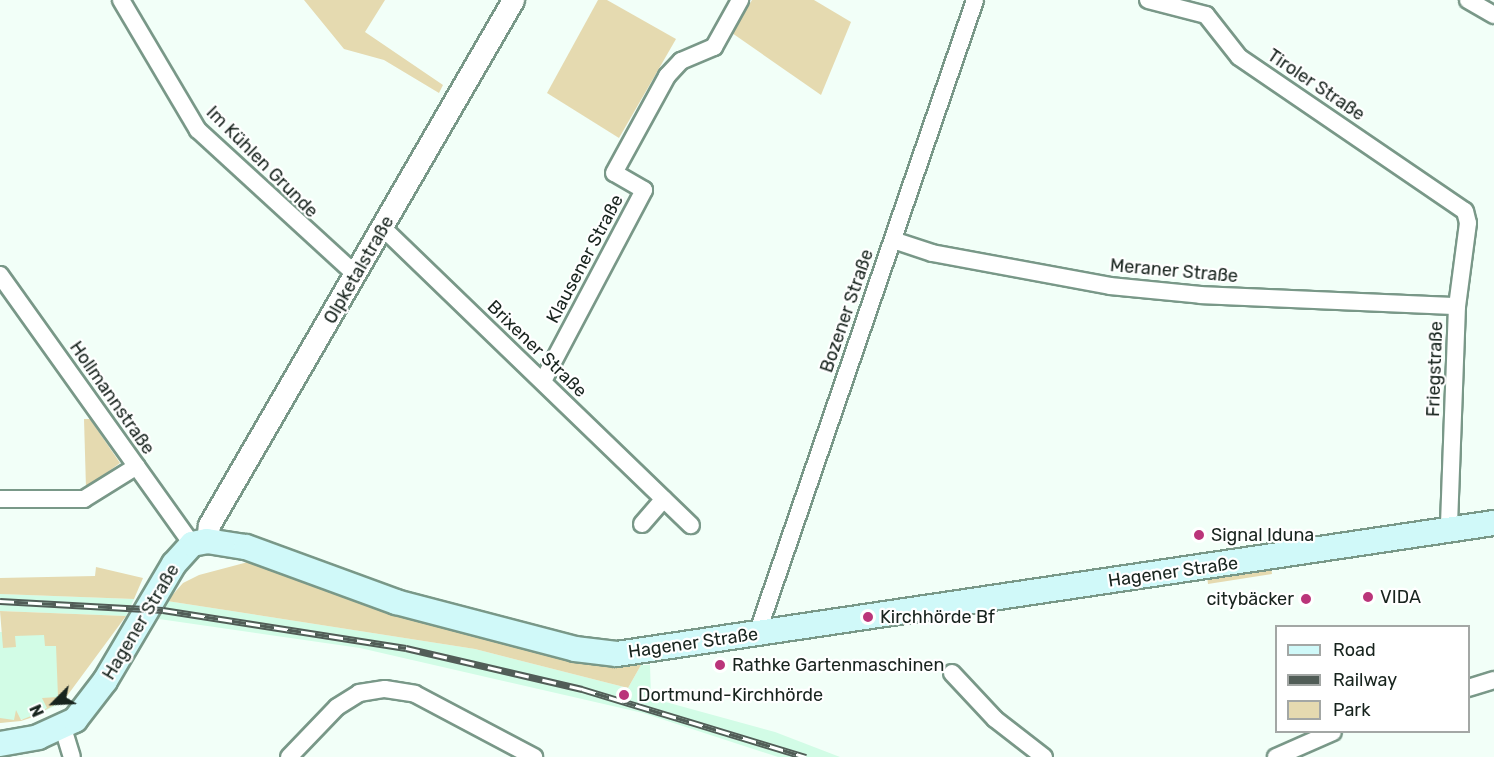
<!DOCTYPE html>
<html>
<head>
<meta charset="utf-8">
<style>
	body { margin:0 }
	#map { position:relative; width:1494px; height:757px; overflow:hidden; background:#f2fff8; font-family:Rubik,sans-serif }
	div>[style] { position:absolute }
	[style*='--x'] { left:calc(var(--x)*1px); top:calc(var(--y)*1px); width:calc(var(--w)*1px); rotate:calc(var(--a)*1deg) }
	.built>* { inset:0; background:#d2fce6 }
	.green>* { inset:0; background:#e5dab0 }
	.roads { filter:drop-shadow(2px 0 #799888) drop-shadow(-2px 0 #799888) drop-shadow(0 2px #799888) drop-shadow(0 -2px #799888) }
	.minor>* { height:16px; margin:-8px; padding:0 8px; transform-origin:8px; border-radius:8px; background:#fff }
	.tertiary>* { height:21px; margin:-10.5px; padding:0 10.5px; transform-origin:10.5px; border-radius:10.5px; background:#fff }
	.secondary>* { height:24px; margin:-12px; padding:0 12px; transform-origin:12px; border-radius:12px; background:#d0f9f9 }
	.rail>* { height:7px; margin-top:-3.5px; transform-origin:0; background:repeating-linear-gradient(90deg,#fff 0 14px,#515d57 0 28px); box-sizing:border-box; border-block:2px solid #515d57 }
	.dots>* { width:16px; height:16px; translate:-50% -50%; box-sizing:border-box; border:3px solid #fff; border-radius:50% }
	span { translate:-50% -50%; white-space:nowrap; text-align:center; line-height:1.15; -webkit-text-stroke:4.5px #fff; paint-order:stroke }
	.street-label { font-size:18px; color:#18241e }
	.poi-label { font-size:18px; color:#18241e }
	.left { translate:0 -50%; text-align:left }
	.right { translate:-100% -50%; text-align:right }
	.legend { position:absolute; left:1275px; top:625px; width:195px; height:108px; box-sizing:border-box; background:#fff; border:2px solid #a3a7a5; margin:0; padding:8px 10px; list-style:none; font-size:18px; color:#18241e }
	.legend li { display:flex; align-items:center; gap:12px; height:30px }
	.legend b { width:30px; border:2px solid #a3a7a5 }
	.north { position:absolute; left:24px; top:673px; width:60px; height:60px; -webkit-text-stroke:4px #fff; paint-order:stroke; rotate:246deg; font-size:16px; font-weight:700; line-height:24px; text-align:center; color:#18241e }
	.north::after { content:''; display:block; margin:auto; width:21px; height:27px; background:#18241e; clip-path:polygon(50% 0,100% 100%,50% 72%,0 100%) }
</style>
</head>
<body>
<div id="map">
	<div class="built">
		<i style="clip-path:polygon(0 594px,134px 599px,126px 616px,0 611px)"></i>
		<i style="clip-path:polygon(167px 601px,475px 649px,628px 688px,641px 665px,650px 665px,651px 698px,775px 732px,840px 757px,778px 757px,643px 713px,360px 648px,159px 619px)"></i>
		<i style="clip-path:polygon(58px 630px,59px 704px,30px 718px,0 723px,0 632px)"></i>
	</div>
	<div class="green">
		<i style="clip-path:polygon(304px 0,385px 0,365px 32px,443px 85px,439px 93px,384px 60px,344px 49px)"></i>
		<i style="clip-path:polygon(598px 0,607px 0,676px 39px,619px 138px,547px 93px)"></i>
		<i style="clip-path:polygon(752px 0,814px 0,851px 22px,821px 95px,732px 33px)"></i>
		<i style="clip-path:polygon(84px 419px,90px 419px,120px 463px,86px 488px)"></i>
		<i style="clip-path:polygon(248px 562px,412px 618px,598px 665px,641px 665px,628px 688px,475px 649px,167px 601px,183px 583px,199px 575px)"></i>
		<i style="clip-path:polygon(96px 567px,143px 578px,134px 599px,0 594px,0 578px,95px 576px)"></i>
		<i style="clip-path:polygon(1271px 567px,1272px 574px,1208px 584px,1207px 576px)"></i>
		<i style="clip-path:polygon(0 611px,126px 616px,64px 700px,30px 718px,21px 721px,0 723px,0 718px,14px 720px,16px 710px,21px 720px,36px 714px,47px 708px,42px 698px,58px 697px,56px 646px,45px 646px,44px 635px,15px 636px,16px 647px,3px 648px)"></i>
	</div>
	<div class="roads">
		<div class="minor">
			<i style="--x:121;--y:0;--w:151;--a:59.4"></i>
			<i style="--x:198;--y:130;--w:214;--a:42.5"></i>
			<i style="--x:1148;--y:0;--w:60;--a:14.5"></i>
			<i style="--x:1206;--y:15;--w:53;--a:51.8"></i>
			<i style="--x:1239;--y:57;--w:273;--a:34.3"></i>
			<i style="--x:1465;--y:211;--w:12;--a:76"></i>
			<i style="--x:1468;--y:223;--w:84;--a:97.5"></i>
			<i style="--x:1457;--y:306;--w:223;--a:92.1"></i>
			<i style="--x:1468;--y:0;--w:30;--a:30"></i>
			<i style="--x:383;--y:228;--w:428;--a:44"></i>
			<i style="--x:893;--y:240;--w:41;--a:18.4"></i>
			<i style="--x:932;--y:253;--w:181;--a:10.5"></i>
			<i style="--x:1110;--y:286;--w:91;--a:5.6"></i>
			<i style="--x:1201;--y:295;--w:256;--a:2.5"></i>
			<i style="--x:0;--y:275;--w:330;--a:54.5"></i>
			<i style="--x:543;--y:381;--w:216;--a:-62.1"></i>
			<i style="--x:644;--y:190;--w:34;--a:-150"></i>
			<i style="--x:614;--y:173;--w:111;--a:-61.3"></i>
			<i style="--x:667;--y:76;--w:21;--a:-47"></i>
			<i style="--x:681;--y:61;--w:36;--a:-23"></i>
			<i style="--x:714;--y:47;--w:54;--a:-61"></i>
			<i style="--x:0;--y:499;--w:84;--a:0"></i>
			<i style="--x:84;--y:499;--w:62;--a:-31.9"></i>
			<i style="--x:642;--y:524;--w:33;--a:-49"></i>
			<i style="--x:757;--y:634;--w:670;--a:-71.02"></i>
			<i style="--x:952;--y:673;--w:63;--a:46.9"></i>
			<i style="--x:995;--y:719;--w:62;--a:37.8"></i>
			<i style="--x:1468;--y:688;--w:27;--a:-17"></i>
			<i style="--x:63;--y:728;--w:30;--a:73"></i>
			<i style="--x:289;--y:757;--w:69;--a:-46.2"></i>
			<i style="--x:337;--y:707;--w:26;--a:-32"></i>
			<i style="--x:359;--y:693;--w:26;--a:-9"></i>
			<i style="--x:385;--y:689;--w:30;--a:9"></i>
			<i style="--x:415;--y:694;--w:135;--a:27.9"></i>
			<i style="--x:1276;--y:757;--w:62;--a:-23.7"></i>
		</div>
		<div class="tertiary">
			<i style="--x:207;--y:541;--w:16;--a:-83"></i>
			<i style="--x:209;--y:525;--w:607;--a:-59.93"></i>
		</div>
		<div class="secondary">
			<i style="--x:0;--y:744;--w:39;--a:-10"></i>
			<i style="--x:38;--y:737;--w:41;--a:-24.7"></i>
			<i style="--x:75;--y:720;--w:49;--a:-52.4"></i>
			<i style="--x:105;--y:681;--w:136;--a:-59.5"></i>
			<i style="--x:174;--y:564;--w:27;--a:-48"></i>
			<i style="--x:192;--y:544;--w:15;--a:-11"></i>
			<i style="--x:207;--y:541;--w:39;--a:9"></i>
			<i style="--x:246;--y:547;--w:160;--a:20.1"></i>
			<i style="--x:396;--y:602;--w:185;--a:14.7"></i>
			<i style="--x:575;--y:649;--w:42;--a:6.8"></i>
			<i style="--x:617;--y:654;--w:887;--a:-8.5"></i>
		</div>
	</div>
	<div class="rail">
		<i style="--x:0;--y:601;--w:163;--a:3.2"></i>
		<i style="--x:163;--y:610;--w:246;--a:8.9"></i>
		<i style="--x:406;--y:648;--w:181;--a:13.1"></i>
		<i style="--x:582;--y:689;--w:234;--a:16.9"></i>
	</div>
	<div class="dots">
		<i style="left:1199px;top:535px;background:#ba357a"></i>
		<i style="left:1368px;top:597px;background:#ba357a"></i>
		<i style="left:1306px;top:599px;background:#ba357a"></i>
		<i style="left:868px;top:617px;background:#ba357a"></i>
		<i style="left:720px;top:665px;background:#ba357a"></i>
		<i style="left:624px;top:695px;background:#ba357a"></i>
	</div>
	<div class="street-label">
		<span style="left:1316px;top:85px;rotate:34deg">Tiroler Straße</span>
		<span style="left:262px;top:162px;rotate:45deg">Im Kühlen Grunde</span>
		<span style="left:585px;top:259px;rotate:-62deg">Klausener Straße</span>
		<span style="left:359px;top:270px;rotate:-60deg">Olpketalstraße</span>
		<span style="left:1174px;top:271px;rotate:5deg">Meraner Straße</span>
		<span style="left:847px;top:311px;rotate:-71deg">Bozener Straße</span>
		<span style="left:537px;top:349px;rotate:44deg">Brixener Straße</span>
		<span style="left:1435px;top:369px;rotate:-88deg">Friegstraße</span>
		<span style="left:112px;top:398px;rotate:55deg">Hollmannstraße</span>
		<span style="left:1173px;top:572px;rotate:-8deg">Hagener Straße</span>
		<span style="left:141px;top:622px;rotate:-59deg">Hagener Straße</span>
		<span style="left:693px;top:643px;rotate:-8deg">Hagener Straße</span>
	</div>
	<div class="poi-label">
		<span class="left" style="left:1211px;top:535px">Signal Iduna</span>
		<span class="left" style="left:1380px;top:597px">VIDA</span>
		<span class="right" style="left:1294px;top:599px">citybäcker</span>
		<span class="left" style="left:880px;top:617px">Kirchhörde Bf</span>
		<span class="left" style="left:732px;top:665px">Rathke Gartenmaschinen</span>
		<span class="left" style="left:638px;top:695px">Dortmund-Kirchhörde</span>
	</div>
	<ul class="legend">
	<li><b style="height:8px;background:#d0f9f9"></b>Road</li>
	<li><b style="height:8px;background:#515d57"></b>Railway</li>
	<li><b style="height:16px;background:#e5dab0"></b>Park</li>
	</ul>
	<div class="north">N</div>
</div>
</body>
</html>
